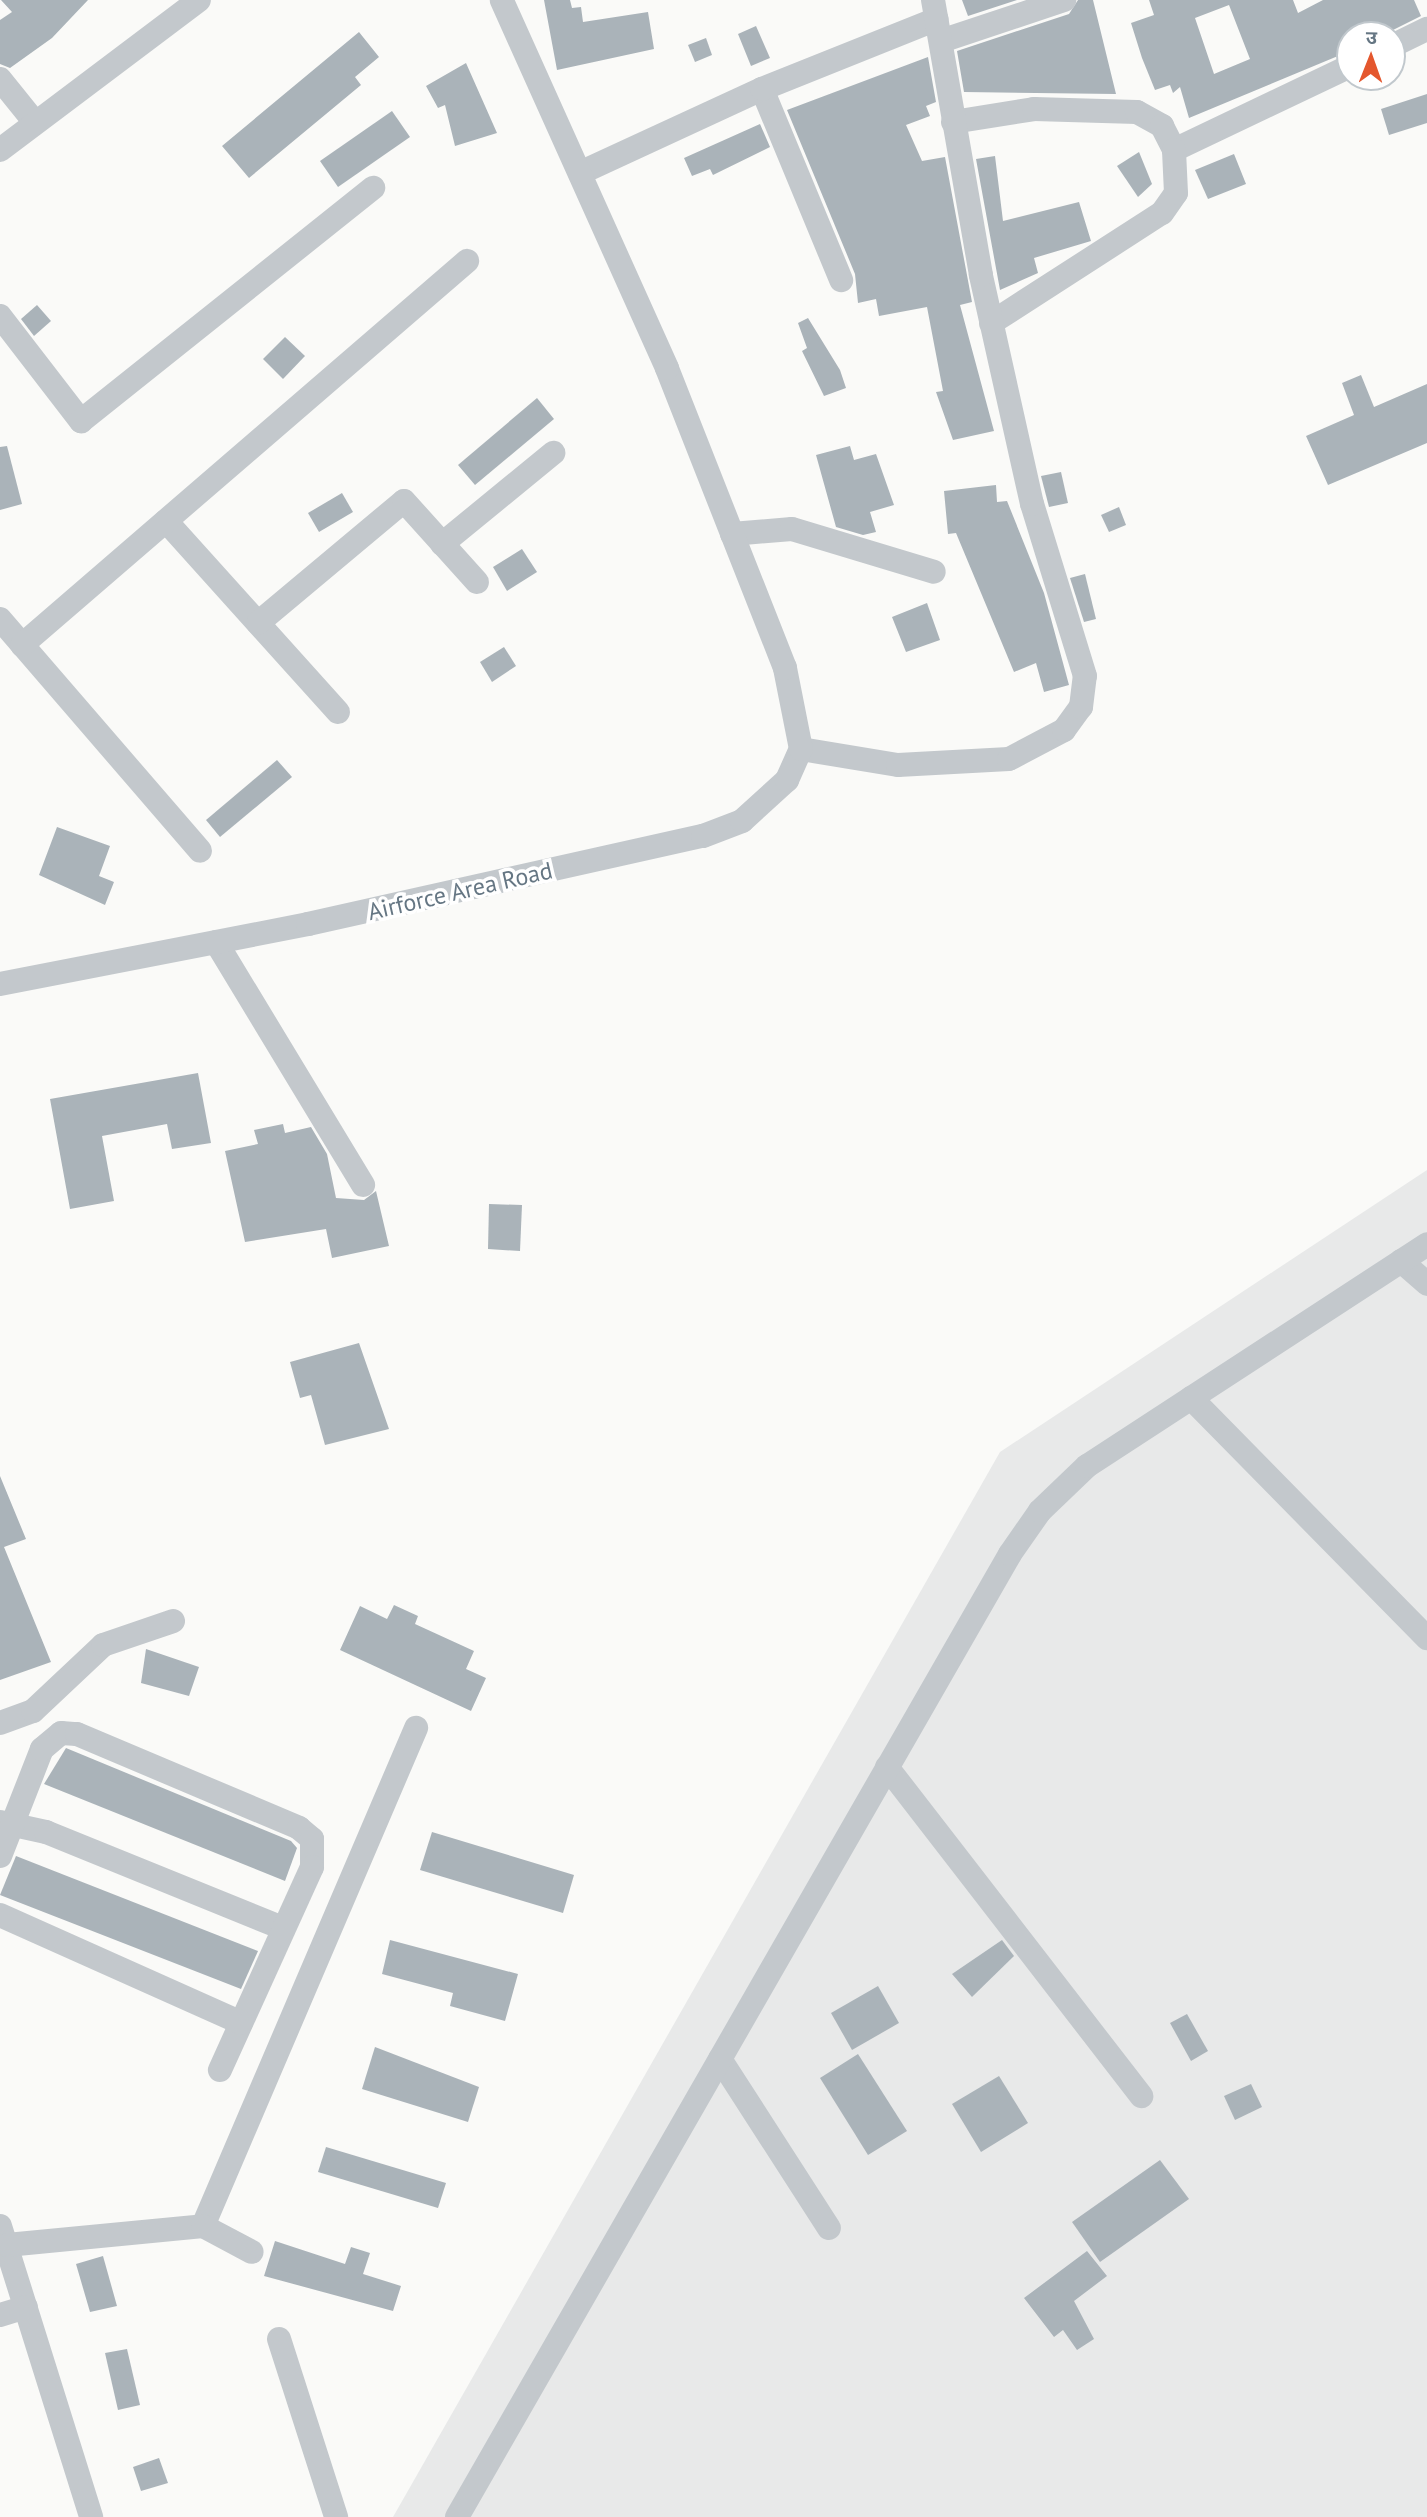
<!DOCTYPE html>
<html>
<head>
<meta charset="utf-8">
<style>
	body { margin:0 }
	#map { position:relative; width:1427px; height:2517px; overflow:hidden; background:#fafaf8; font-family:"PT Sans","Noto Sans Devanagari",sans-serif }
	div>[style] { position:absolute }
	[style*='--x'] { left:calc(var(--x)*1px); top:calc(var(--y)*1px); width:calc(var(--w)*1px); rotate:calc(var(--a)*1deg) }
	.built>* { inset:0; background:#e8e9e9 }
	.building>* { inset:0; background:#aab3b9 }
	.minor>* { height:24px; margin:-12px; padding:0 12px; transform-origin:12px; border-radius:12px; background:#c3c8cc }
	span { translate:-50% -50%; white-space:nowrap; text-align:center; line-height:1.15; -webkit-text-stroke:7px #fff; paint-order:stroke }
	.street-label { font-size:24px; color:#657683 }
	.north { position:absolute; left:1336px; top:21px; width:70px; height:70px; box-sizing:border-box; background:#fff; border:2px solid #c1c8cd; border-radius:50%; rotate:1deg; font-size:19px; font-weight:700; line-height:28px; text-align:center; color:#657683 }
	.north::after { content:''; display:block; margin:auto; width:24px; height:32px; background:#e4572e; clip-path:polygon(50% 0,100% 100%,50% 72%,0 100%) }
</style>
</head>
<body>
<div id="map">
	<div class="built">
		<i style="clip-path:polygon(1427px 1170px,1427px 2517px,393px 2517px,1000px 1452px)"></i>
	</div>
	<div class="building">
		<i style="clip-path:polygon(1px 0,88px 0,52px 38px,10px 68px,0 64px,0 20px,12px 12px)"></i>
		<i style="clip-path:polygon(544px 0,570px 0,572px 8px,581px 7px,583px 22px,648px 12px,654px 49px,557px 70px)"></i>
		<i style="clip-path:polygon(962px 0,1017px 0,968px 16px)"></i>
		<i style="clip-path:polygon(1078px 0,1093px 0,1116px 94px,964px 92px,957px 51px,1069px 14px)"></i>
		<i style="clip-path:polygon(evenodd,1149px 0,1293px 0,1298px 13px,1323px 0,1414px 0,1421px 16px,1383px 35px,1350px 35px,1350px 51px,1189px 118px,1180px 87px,1173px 93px,1170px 85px,1155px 90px,1142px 58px,1131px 23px,1154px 15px,1149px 0,1229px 5px,1250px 59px,1214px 74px,1195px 18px,1229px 5px)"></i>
		<i style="clip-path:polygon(756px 26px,770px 58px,751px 66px,738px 34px)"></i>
		<i style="clip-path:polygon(359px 32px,379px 57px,355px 77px,361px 85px,249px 178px,222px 146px)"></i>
		<i style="clip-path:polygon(706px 38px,712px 55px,695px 62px,688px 45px)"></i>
		<i style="clip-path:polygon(928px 57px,936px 102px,926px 106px,930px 116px,906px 125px,922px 161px,945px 157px,972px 302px,960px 305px,994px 431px,953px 440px,936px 392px,943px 391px,927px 307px,879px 316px,876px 299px,858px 303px,855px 274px,787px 110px)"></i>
		<i style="clip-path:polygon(466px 63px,497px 133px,455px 146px,445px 105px,438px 108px,426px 86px)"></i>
		<i style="clip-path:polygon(1427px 94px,1427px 123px,1389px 135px,1381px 109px)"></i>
		<i style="clip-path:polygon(392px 111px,410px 137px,338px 187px,320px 161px)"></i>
		<i style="clip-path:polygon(760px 124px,770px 147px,713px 175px,710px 169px,692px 176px,684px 158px)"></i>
		<i style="clip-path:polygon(1139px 152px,1152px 184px,1138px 197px,1117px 166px)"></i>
		<i style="clip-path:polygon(1234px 154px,1246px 184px,1208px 199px,1195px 170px)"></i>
		<i style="clip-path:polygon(995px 156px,1003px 221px,1079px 202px,1091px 241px,1034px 258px,1038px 273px,1000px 290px,976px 159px)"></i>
		<i style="clip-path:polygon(37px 305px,51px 321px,34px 336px,21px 319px)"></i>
		<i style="clip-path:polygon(808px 318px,840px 370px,846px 388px,824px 396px,802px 351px,807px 348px,798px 323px)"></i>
		<i style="clip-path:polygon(285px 337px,305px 356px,283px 379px,263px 359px)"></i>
		<i style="clip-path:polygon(1361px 375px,1374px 407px,1427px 384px,1427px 443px,1328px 485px,1306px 436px,1354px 415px,1342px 383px)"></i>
		<i style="clip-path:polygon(537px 398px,554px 419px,475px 485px,458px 465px)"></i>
		<i style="clip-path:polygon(7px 446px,22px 504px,0 510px,0 447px)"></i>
		<i style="clip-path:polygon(850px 446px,854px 460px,876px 454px,894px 505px,870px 512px,876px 532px,863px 535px,836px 527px,816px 455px)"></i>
		<i style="clip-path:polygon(1061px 472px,1068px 503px,1049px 507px,1041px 476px)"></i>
		<i style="clip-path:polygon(996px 485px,997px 502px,1007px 501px,1044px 593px,1069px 685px,1044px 692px,1036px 663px,1014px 672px,956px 533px,948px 534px,944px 491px)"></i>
		<i style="clip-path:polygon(342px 493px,353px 512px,319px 532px,308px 513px)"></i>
		<i style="clip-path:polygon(1119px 507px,1126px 525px,1109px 532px,1101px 515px)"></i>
		<i style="clip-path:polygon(522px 549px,537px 572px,507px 591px,493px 567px)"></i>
		<i style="clip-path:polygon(1085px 574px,1096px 619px,1084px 622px,1070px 578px)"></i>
		<i style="clip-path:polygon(927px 603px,940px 640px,906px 652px,892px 617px)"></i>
		<i style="clip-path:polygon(504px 647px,516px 666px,492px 682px,480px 662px)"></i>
		<i style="clip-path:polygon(277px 760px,292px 777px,220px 837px,206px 820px)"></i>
		<i style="clip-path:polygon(57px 827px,110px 846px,99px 876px,114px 882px,105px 905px,39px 875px)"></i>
		<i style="clip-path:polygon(198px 1073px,211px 1143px,172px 1149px,167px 1124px,102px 1136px,114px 1201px,70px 1209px,50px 1099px)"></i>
		<i style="clip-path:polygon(283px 1124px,285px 1133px,311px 1127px,327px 1154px,336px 1198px,364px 1200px,376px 1191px,389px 1246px,332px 1258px,326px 1229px,245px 1242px,225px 1151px,258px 1144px,254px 1130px)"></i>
		<i style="clip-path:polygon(489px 1204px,522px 1205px,520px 1251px,488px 1249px)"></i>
		<i style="clip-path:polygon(359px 1343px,389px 1429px,325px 1445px,311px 1395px,300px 1398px,290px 1362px)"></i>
		<i style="clip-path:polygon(0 1476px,26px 1539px,4px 1547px,51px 1662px,0 1680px)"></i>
		<i style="clip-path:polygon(394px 1605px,418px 1616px,415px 1624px,474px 1651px,466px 1669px,486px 1678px,471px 1711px,340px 1650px,360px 1606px,387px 1619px)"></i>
		<i style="clip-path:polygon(146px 1649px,199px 1667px,189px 1696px,141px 1683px)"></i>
		<i style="clip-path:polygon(66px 1748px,291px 1841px,297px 1848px,285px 1881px,44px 1784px)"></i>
		<i style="clip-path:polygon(432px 1832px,574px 1875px,563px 1913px,420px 1870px)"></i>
		<i style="clip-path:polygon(16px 1856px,258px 1951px,241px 1989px,0 1895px)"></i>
		<i style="clip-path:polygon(390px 1940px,518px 1974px,505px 2021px,450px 2006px,453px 1993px,382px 1974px)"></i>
		<i style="clip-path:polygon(1002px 1940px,1014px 1956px,972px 1997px,952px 1974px)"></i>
		<i style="clip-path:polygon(878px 1986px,899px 2023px,852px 2050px,831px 2013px)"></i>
		<i style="clip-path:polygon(1187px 2014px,1208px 2051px,1191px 2061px,1170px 2023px)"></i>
		<i style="clip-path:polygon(375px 2047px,479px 2087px,468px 2122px,362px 2089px)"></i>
		<i style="clip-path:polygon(858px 2054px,907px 2131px,868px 2155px,820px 2078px)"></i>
		<i style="clip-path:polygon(999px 2076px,1028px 2123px,981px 2152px,952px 2104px)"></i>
		<i style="clip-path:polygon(1251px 2084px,1262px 2107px,1235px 2120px,1224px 2096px)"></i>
		<i style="clip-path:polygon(326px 2147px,446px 2183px,438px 2208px,318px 2172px)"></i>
		<i style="clip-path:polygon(1160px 2160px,1189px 2199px,1100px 2262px,1072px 2222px)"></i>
		<i style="clip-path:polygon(275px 2241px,345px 2264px,351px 2247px,370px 2253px,363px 2274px,401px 2286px,393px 2311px,264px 2276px)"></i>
		<i style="clip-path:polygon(1087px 2251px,1107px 2276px,1074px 2301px,1094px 2339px,1077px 2350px,1063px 2330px,1054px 2337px,1024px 2298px)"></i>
		<i style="clip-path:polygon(103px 2256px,117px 2306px,90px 2312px,76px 2264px)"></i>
		<i style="clip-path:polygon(127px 2349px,140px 2405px,118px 2410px,105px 2353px)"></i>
		<i style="clip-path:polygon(159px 2458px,168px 2483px,141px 2491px,133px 2467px)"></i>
	</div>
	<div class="minor">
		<i style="--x:941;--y:41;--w:130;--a:-18.4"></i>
		<i style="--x:1392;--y:46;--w:39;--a:-26"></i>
		<i style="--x:0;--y:79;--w:53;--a:51.2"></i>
		<i style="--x:762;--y:89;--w:207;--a:67.5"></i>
		<i style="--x:953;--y:122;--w:82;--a:-9.1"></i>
		<i style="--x:1034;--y:109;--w:103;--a:1.7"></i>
		<i style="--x:1137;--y:112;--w:29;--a:29"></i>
		<i style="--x:1162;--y:126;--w:27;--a:63"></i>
		<i style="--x:1174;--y:150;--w:195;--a:-25.5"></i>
		<i style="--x:0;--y:150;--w:249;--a:-37"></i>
		<i style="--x:580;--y:173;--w:200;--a:-24.8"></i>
		<i style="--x:762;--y:89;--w:188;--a:-21.8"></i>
		<i style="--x:0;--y:316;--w:133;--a:52.4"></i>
		<i style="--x:81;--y:421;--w:374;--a:-38.6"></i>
		<i style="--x:991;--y:323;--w:203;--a:-32.8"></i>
		<i style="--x:1162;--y:213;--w:24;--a:-55"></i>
		<i style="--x:1176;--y:193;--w:43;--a:-92.7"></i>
		<i style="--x:166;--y:521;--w:257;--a:48"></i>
		<i style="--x:732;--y:534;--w:60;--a:-4.8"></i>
		<i style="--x:792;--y:529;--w:148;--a:16.8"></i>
		<i style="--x:442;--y:544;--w:144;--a:-39.3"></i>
		<i style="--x:0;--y:619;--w:306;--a:49.2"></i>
		<i style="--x:258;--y:623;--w:190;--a:-39.9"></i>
		<i style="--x:404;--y:501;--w:109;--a:48"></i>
		<i style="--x:22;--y:645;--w:588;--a:-40.79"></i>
		<i style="--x:801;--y:749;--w:98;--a:9.4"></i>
		<i style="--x:898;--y:765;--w:111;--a:-3.1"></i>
		<i style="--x:1009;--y:759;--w:62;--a:-27.8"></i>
		<i style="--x:1064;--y:730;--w:29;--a:-54"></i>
		<i style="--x:1081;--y:707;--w:31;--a:-83"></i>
		<i style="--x:1085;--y:676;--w:180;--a:-107.1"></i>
		<i style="--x:1032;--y:504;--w:235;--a:-102.6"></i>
		<i style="--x:981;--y:275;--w:279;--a:-99.9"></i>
		<i style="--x:216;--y:942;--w:284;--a:58.8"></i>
		<i style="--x:0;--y:984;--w:314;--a:-11"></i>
		<i style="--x:308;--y:924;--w:405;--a:-12.6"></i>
		<i style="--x:703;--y:836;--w:42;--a:-21"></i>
		<i style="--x:742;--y:821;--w:61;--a:-42.3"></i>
		<i style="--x:787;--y:780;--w:34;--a:-66"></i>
		<i style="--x:801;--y:749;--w:83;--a:-101.2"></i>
		<i style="--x:785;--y:668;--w:322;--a:-111.5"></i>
		<i style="--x:667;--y:368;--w:403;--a:-114.2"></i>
		<i style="--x:1401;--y:1261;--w:35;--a:41"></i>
		<i style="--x:1191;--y:1398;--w:337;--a:45.5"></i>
		<i style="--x:0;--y:1723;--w:35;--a:-20"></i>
		<i style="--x:33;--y:1711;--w:96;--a:-43.3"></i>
		<i style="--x:103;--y:1645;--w:74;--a:-18.9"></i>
		<i style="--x:887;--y:1767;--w:416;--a:52.3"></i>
		<i style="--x:0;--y:1822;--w:47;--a:12.3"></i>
		<i style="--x:46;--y:1832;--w:255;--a:22.1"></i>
		<i style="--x:0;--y:1856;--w:115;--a:-68.6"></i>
		<i style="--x:42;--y:1749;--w:25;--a:-40"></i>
		<i style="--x:61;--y:1733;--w:16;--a:4"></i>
		<i style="--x:77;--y:1734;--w:241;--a:22.9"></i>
		<i style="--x:299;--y:1828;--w:17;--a:40"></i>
		<i style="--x:312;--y:1839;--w:28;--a:90"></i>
		<i style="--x:312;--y:1867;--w:223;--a:114.4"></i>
		<i style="--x:0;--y:1915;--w:264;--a:24.1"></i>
		<i style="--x:720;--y:2059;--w:201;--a:57.2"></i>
		<i style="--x:0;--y:2226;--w:305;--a:72.6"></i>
		<i style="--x:203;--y:2226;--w:542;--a:-66.84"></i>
		<i style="--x:7;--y:2245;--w:197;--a:-5.5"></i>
		<i style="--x:203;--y:2226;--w:55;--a:28"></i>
		<i style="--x:0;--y:2315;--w:27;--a:-17"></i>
		<i style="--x:279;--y:2339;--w:187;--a:72.2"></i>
		<i style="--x:457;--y:2517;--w:1110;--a:-60.13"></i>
		<i style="--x:1010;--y:1554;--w:52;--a:-55.1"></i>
		<i style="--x:1040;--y:1511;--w:65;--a:-43.8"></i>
		<i style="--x:1087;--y:1466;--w:406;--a:-33.1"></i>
	</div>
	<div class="street-label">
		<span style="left:460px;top:891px;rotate:-13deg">Airforce Area Road</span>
	</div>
	<div class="north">उ</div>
</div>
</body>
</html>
